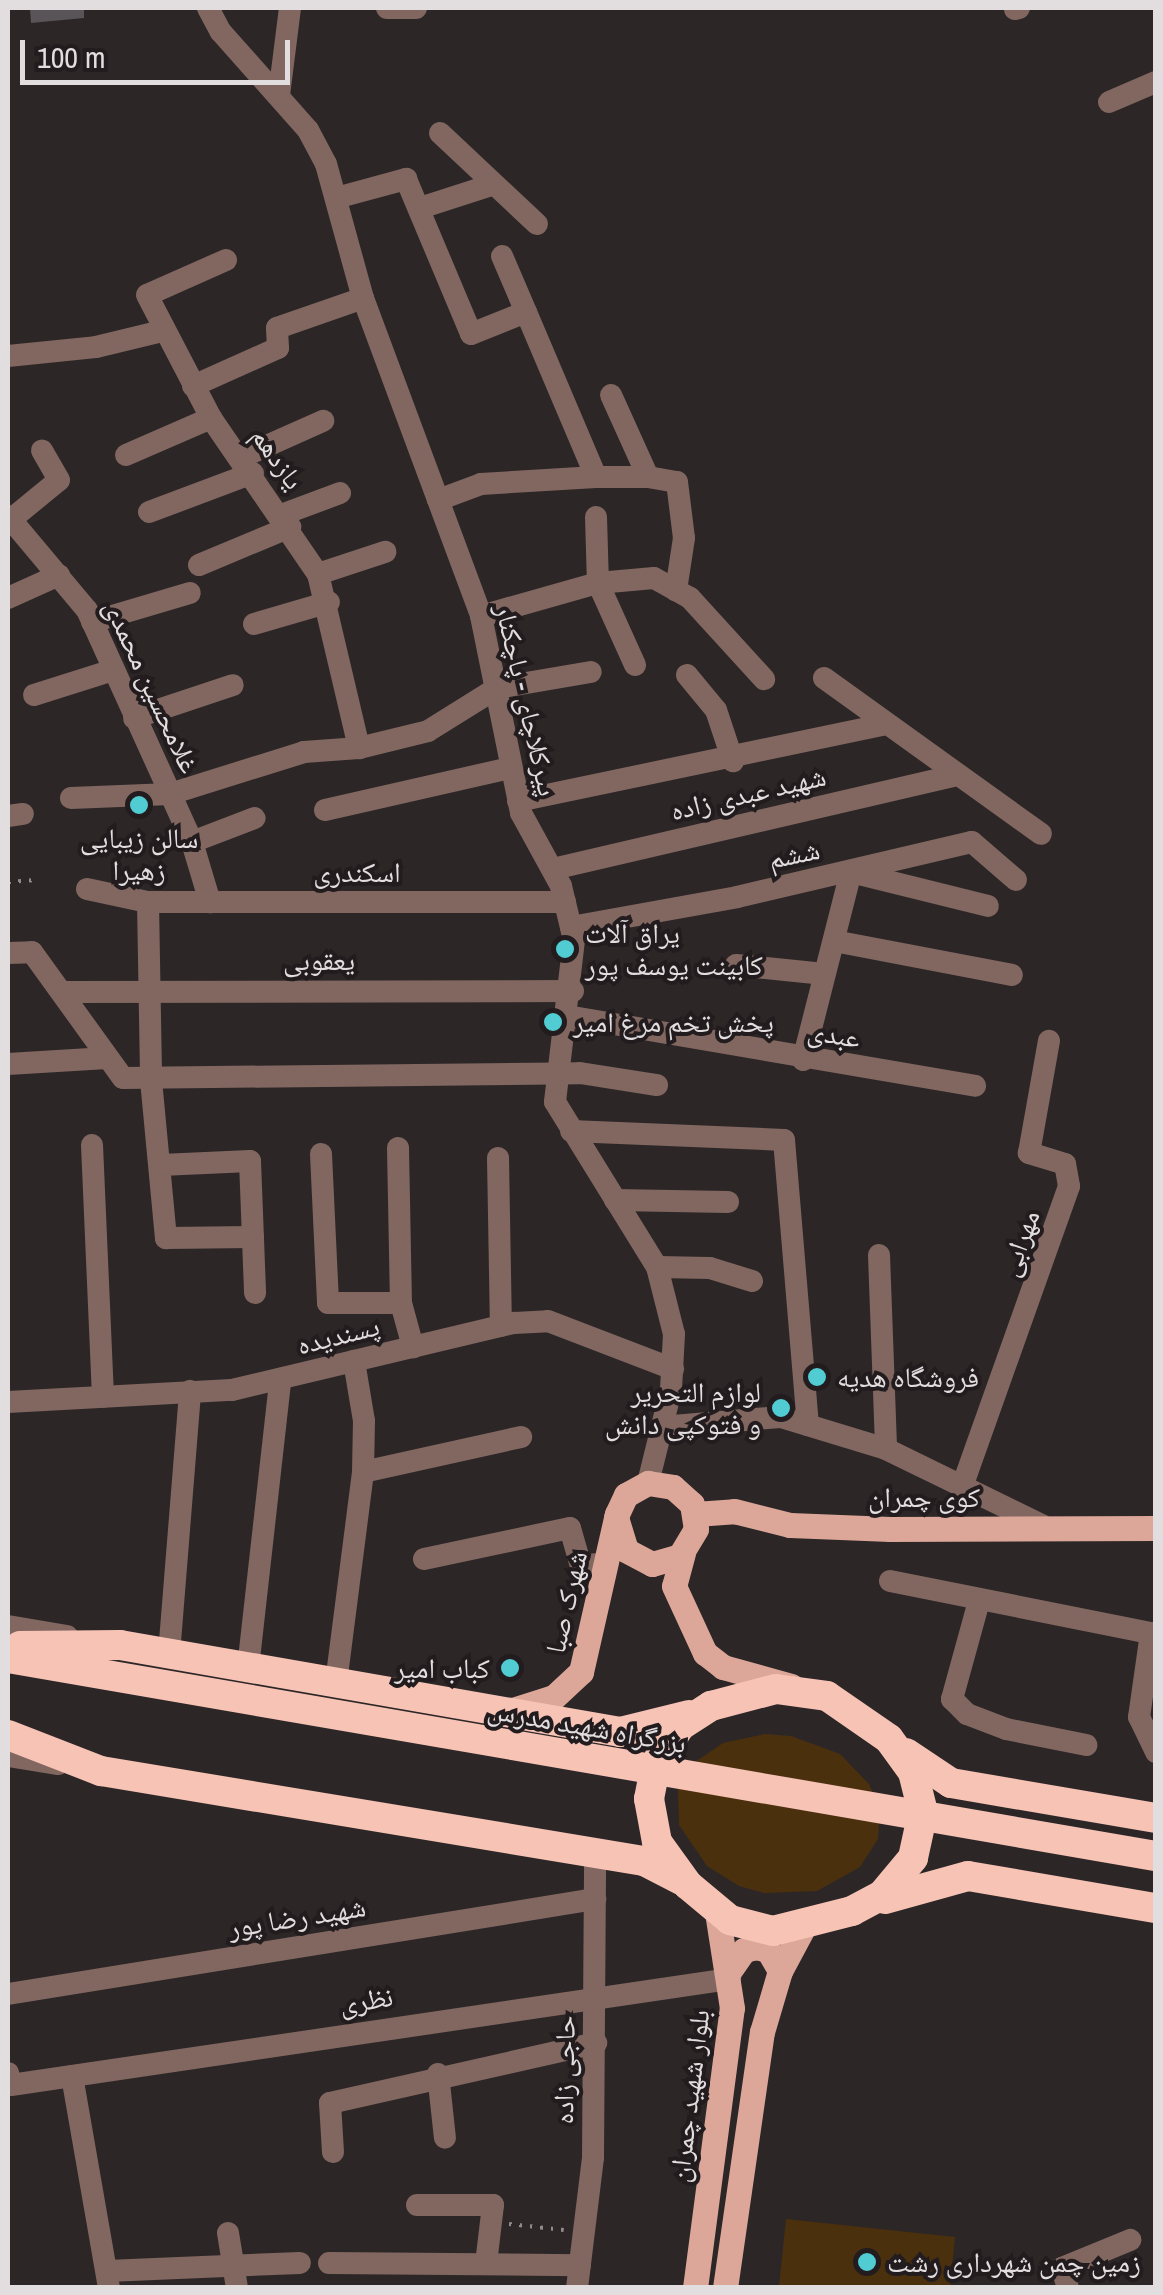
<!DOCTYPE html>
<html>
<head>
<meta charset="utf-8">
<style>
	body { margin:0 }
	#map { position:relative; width:1163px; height:2295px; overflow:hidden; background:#2c2627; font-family:"Archivo Narrow","Noto Naskh Arabic",sans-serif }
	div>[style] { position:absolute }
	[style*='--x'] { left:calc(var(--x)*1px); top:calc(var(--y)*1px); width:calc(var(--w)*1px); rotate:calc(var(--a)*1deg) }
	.green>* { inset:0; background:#4b300e }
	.building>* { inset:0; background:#595458 }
	.path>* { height:4px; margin-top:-2px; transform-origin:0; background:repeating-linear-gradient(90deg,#908b8c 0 2.5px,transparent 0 10.5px) }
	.minor>* { height:22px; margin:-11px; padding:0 11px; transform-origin:11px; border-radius:11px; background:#816760 }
	.major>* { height:25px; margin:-12.5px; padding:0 12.5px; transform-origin:12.5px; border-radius:12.5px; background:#dca798 }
	.highway>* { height:30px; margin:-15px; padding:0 15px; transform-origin:15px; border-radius:15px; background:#f7c3b5 }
	.dots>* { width:28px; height:28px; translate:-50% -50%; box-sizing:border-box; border:5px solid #221c1e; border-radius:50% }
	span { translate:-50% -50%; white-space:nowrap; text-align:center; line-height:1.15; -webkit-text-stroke:8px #221c1e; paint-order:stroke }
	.street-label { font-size:28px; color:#e2ddde }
	.poi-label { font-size:28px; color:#e2ddde }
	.left { translate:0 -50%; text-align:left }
	.right { translate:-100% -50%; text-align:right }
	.frame { position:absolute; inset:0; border:10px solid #e2ddde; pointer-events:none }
	.scale { position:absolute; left:20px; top:40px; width:270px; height:45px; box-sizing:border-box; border:5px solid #e2ddde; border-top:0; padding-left:12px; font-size:30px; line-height:35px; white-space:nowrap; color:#e2ddde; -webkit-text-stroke:8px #221c1e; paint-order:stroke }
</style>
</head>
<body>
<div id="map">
	<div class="green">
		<i style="clip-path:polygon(765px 1734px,791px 1736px,840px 1754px,869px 1784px,880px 1810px,878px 1839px,860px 1867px,817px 1891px,764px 1893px,739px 1886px,707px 1866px,679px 1825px,678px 1788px,695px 1762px,723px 1743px)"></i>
		<i style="clip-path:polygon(786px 2219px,955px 2237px,950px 2287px,779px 2287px)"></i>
	</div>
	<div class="building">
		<i style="clip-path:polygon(30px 8px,84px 8px,84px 18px,31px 23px)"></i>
	</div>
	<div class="path">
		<i style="--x:8;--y:882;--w:31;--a:-4"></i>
		<i style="--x:509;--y:2224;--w:55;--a:6.2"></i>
	</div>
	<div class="minor">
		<i style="--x:208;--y:8;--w:27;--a:62"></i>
		<i style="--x:221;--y:32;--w:131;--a:48.4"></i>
		<i style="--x:308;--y:130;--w:38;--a:62"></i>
		<i style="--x:326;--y:164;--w:139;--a:74.6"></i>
		<i style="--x:363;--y:298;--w:339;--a:69.6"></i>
		<i style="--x:481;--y:616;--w:201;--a:78.5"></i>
		<i style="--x:521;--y:813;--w:83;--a:61.3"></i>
		<i style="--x:561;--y:886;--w:56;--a:76.5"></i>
		<i style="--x:574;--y:940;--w:163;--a:96.7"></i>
		<i style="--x:555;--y:1102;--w:194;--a:58.3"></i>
		<i style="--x:657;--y:1267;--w:69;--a:75.8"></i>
		<i style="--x:674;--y:1334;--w:56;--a:93.1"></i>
		<i style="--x:671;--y:1390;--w:96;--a:103.9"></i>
		<i style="--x:387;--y:8;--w:29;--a:0"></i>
		<i style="--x:1015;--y:9;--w:4;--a:-14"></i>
		<i style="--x:279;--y:95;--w:88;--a:-82.8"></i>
		<i style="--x:1109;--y:102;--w:51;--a:-23.1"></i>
		<i style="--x:440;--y:133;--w:133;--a:43.2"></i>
		<i style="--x:336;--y:198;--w:73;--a:-15.2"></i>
		<i style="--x:406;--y:179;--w:168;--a:67.2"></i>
		<i style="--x:471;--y:334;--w:59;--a:-21.8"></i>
		<i style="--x:526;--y:312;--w:179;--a:67"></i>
		<i style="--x:596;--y:477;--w:52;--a:0"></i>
		<i style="--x:420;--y:208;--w:75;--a:-17.9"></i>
		<i style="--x:502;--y:256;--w:61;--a:66.8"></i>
		<i style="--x:226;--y:260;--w:86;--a:156.1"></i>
		<i style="--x:147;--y:295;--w:139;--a:62.5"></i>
		<i style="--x:211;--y:418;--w:189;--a:55.6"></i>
		<i style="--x:318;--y:574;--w:179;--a:76.7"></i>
		<i style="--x:8;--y:356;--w:88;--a:-5.8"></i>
		<i style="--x:96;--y:347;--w:68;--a:-13.6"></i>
		<i style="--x:193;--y:386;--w:93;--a:-24.1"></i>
		<i style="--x:278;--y:348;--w:20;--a:-93"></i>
		<i style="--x:277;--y:328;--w:91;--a:-19.2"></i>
		<i style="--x:611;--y:395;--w:90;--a:65.7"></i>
		<i style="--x:648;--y:477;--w:29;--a:10"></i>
		<i style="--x:677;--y:482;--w:56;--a:82.9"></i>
		<i style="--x:684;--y:538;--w:53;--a:98.7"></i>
		<i style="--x:126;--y:455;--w:93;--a:-23.5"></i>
		<i style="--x:242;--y:457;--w:89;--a:-24"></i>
		<i style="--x:438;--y:500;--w:46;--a:-20.4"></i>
		<i style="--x:481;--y:484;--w:115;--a:-3.5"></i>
		<i style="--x:149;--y:512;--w:111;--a:-20.6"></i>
		<i style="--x:281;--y:515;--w:63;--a:-20.4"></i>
		<i style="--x:8;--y:516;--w:123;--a:50"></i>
		<i style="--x:87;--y:610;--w:255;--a:65.6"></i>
		<i style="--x:192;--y:842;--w:63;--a:73.3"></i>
		<i style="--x:14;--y:517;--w:58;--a:-39.4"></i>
		<i style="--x:59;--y:480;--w:34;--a:-120"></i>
		<i style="--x:596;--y:517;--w:66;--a:88.3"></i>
		<i style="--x:598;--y:583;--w:90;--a:65.7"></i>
		<i style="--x:199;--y:565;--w:99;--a:-22.7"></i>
		<i style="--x:318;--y:574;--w:71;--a:-18.2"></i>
		<i style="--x:8;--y:598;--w:56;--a:-24.3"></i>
		<i style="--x:481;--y:616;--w:122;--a:-15.8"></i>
		<i style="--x:598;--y:583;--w:56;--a:-5.1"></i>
		<i style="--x:654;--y:578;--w:41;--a:29.1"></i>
		<i style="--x:690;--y:598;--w:110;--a:47.6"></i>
		<i style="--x:92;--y:622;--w:102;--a:-16.5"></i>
		<i style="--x:254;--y:624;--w:78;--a:-16.3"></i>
		<i style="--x:687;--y:675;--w:45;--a:50.4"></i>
		<i style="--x:716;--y:710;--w:54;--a:71.6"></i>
		<i style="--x:824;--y:678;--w:267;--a:35.7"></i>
		<i style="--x:34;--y:695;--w:83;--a:-17.6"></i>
		<i style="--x:134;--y:718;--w:104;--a:-18.4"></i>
		<i style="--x:71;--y:798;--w:99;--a:-2.3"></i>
		<i style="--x:170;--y:794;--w:140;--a:-17.4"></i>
		<i style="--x:304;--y:752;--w:55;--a:-4.2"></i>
		<i style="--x:359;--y:748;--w:71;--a:-13.8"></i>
		<i style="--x:428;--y:731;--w:81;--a:-31.9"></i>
		<i style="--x:497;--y:688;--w:95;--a:-9.7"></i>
		<i style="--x:518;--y:801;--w:373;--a:-11.8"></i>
		<i style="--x:325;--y:810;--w:190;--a:-12.8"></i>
		<i style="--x:8;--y:816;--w:15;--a:-8"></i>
		<i style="--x:192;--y:842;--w:67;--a:-20.9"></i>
		<i style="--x:553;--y:869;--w:414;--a:-13.1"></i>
		<i style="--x:87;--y:889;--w:62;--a:12"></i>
		<i style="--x:148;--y:902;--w:417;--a:0"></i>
		<i style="--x:148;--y:902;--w:178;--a:89"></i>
		<i style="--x:151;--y:1080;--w:159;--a:84.6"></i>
		<i style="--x:166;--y:1238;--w:87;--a:-0.7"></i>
		<i style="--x:571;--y:927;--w:169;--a:-10.2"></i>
		<i style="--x:737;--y:897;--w:241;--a:-13.2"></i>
		<i style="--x:972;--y:842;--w:58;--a:40.8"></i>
		<i style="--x:834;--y:941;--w:181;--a:10.8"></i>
		<i style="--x:8;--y:953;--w:24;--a:-2"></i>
		<i style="--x:32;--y:952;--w:155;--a:54.2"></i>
		<i style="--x:123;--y:1078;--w:457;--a:-0.6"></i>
		<i style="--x:580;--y:1073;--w:78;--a:8.9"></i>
		<i style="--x:736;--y:965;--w:89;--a:5.8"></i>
		<i style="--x:65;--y:992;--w:508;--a:-0.11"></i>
		<i style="--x:567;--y:1016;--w:414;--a:9.7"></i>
		<i style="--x:803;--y:1060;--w:194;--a:-75.7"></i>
		<i style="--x:851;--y:872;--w:141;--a:13.9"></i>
		<i style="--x:8;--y:1064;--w:99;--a:-3.5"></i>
		<i style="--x:571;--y:1131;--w:213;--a:2.4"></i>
		<i style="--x:784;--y:1140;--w:286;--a:85.2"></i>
		<i style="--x:92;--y:1145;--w:252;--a:87.5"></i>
		<i style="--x:398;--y:1148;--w:155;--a:88.9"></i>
		<i style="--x:401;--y:1303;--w:46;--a:74.7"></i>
		<i style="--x:321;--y:1154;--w:149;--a:87.3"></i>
		<i style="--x:328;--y:1303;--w:73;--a:0"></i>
		<i style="--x:498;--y:1158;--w:168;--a:89"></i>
		<i style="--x:161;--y:1165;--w:89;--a:-2.6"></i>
		<i style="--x:250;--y:1161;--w:132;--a:87.8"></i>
		<i style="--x:615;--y:1200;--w:113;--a:1"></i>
		<i style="--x:879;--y:1255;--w:194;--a:87.9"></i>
		<i style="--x:657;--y:1267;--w:53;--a:1.1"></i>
		<i style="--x:710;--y:1268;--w:44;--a:17.2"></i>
		<i style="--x:8;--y:1402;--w:224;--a:-3.1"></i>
		<i style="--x:232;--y:1390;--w:290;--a:-13.4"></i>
		<i style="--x:514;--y:1323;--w:34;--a:-3"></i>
		<i style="--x:548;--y:1321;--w:134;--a:21"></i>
		<i style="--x:661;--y:1427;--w:120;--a:-4.8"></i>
		<i style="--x:781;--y:1417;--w:110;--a:16.9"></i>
		<i style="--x:886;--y:1449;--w:174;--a:26"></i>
		<i style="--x:363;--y:1472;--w:162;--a:-12.5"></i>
		<i style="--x:963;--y:1484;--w:316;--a:-70.4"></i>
		<i style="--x:1069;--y:1186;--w:22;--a:-100"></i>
		<i style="--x:1065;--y:1164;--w:38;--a:-163"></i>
		<i style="--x:1029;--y:1153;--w:114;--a:-79.9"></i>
		<i style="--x:424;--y:1559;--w:149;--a:-12"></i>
		<i style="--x:570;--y:1528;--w:40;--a:74"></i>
		<i style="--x:581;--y:1566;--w:26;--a:-7"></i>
		<i style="--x:890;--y:1581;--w:271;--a:11.3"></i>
		<i style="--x:979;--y:1601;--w:102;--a:105.4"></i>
		<i style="--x:952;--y:1699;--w:21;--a:45"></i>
		<i style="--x:967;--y:1714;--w:42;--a:21"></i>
		<i style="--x:1006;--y:1729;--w:82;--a:11.3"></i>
		<i style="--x:8;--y:1626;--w:60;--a:9.6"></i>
		<i style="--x:1151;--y:1633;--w:85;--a:98.1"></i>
		<i style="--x:1139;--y:1717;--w:39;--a:64"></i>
		<i style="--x:169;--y:1654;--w:264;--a:-85.4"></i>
		<i style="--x:248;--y:1668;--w:289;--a:-83.6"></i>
		<i style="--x:336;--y:1683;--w:213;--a:-82.7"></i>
		<i style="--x:363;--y:1472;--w:51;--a:-88.9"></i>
		<i style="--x:364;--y:1421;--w:61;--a:-99.5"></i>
		<i style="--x:8;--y:1756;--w:51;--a:9.1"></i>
		<i style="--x:8;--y:1994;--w:595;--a:-9.19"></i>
		<i style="--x:8;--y:2073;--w:12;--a:76"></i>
		<i style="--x:11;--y:2085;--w:727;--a:-8.39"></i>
		<i style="--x:438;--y:2074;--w:64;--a:83.8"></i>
		<i style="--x:72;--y:2076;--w:215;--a:80.1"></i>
		<i style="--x:333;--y:2152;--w:49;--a:-93.5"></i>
		<i style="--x:330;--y:2103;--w:273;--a:-12.7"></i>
		<i style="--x:417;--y:2205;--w:76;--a:0"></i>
		<i style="--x:493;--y:2205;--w:59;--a:96.8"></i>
		<i style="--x:228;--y:2233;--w:56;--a:80.7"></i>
		<i style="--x:329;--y:2263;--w:251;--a:0.5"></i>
		<i style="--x:107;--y:2271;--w:193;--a:-2.4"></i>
		<i style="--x:577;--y:2288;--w:131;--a:-83"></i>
		<i style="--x:593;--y:2158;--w:305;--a:-89.6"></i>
		<i style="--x:1068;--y:2288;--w:21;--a:-107"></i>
		<i style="--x:1062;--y:2268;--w:74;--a:-22.4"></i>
	</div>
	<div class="major">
		<i style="--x:695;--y:1514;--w:39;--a:-4"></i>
		<i style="--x:734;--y:1511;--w:58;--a:14"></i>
		<i style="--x:790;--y:1525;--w:100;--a:2.3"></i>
		<i style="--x:890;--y:1529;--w:266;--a:-0.2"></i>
		<i style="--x:683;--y:1553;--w:34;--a:105"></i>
		<i style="--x:674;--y:1586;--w:74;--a:65.2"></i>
		<i style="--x:705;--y:1653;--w:23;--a:38"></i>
		<i style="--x:723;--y:1667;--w:71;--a:15.6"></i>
		<i style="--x:506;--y:1712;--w:50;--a:-17.4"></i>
		<i style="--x:554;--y:1697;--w:37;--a:-43"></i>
		<i style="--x:581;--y:1672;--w:162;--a:-77.2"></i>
		<i style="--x:617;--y:1514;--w:21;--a:-65"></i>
		<i style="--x:626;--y:1495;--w:25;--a:-29"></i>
		<i style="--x:648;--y:1483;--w:25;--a:9"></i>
		<i style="--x:673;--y:1487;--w:25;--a:42"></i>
		<i style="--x:692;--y:1504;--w:25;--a:81"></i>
		<i style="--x:696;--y:1529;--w:31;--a:121"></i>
		<i style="--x:680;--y:1556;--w:29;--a:164"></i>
		<i style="--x:652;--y:1564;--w:30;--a:-152"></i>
		<i style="--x:626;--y:1550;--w:34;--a:-107"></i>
		<i style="--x:730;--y:1970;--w:24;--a:-55"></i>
		<i style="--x:744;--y:1950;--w:12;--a:-14"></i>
		<i style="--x:756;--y:1947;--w:12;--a:14"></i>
		<i style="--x:768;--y:1950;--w:24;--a:60"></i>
		<i style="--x:695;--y:2288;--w:282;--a:-82.5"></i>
		<i style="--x:732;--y:2008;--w:97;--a:-98.9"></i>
		<i style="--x:725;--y:2288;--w:259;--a:-81.8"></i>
		<i style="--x:762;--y:2032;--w:64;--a:-73.6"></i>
		<i style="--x:780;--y:1971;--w:51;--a:-61.9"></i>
	</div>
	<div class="highway">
		<i style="--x:20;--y:1646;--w:100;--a:-0.6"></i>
		<i style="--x:120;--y:1645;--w:508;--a:9.87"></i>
		<i style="--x:620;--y:1732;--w:71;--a:-13.8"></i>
		<i style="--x:8;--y:1658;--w:1165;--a:9.79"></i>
		<i style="--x:776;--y:1689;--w:51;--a:7.8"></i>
		<i style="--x:827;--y:1696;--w:75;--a:34.7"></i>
		<i style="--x:889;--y:1739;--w:41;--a:54"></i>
		<i style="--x:913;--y:1772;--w:41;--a:76"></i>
		<i style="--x:923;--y:1812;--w:47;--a:102.3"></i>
		<i style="--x:913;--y:1858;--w:48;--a:130"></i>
		<i style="--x:882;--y:1895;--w:34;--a:152"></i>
		<i style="--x:852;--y:1911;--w:81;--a:165.8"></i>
		<i style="--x:773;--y:1931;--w:44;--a:-165.7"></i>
		<i style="--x:730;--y:1920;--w:55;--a:-140.2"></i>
		<i style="--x:688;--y:1885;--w:53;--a:-125.8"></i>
		<i style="--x:657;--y:1842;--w:44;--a:-100.5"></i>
		<i style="--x:649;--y:1799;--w:37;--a:-79"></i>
		<i style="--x:656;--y:1763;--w:44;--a:-57"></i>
		<i style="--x:680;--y:1726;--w:37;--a:-33"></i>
		<i style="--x:711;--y:1706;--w:67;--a:-14.7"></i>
		<i style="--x:8;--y:1735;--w:100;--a:21.2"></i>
		<i style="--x:101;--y:1771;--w:550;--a:9.41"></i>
		<i style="--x:644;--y:1861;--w:42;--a:27.2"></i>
		<i style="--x:906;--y:1753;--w:54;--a:33.7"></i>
		<i style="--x:951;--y:1783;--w:208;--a:9.7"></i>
		<i style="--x:885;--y:1899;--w:86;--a:-15.5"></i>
		<i style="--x:968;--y:1876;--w:191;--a:9.7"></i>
	</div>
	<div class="dots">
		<i style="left:139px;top:805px;background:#51ccd3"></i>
		<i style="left:565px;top:949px;background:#51ccd3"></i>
		<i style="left:553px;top:1022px;background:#51ccd3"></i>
		<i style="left:817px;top:1377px;background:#51ccd3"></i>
		<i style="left:781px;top:1408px;background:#51ccd3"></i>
		<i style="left:510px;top:1668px;background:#51ccd3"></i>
		<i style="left:867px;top:2262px;background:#51ccd3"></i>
	</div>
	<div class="street-label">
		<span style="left:278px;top:458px;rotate:55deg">یازدهم</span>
		<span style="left:152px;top:686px;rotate:65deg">غلامحسین محمدی</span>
		<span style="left:527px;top:700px;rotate:77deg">پیرکلاچای - پاچکنار</span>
		<span style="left:748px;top:793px;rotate:-13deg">شهید عبدی زاده</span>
		<span style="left:794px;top:854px;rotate:-12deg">ششم</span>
		<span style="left:357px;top:872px">اسکندری</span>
		<span style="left:319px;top:960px">یعقوبی</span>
		<span style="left:834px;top:1034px;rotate:9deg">عبدی</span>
		<span style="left:1019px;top:1243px;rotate:-70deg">مهرابی</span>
		<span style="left:338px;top:1335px;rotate:-14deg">پسندیده</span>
		<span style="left:924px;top:1497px">کوی چمران</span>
		<span style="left:566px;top:1602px;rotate:-77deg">شهرک صبا</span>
		<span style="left:587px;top:1726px;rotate:10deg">بزرگراه شهید مدرس</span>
		<span style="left:297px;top:1917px;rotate:-9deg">شهید رضا پور</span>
		<span style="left:366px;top:2000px;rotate:-9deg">نظری</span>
		<span style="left:564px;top:2070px;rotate:-89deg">حاجی زاده</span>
		<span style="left:689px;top:2096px;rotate:-83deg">بلوار شهید چمران</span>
	</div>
	<div class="poi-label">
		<span style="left:139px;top:854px">سالن زیبایی<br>زهیرا</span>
		<span class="left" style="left:585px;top:949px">یراق آلات<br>کابینت یوسف پور</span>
		<span class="left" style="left:573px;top:1022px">پخش تخم مرغ امیر</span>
		<span class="left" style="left:837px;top:1377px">فروشگاه هدیه</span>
		<span class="right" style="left:761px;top:1408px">لوازم التحریر<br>و فتوکپی دانش</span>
		<span class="right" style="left:490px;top:1668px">کباب امیر</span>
		<span class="left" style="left:887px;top:2262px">زمین چمن شهرداری رشت</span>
	</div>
	<div class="frame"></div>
	<div class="scale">100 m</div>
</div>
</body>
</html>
